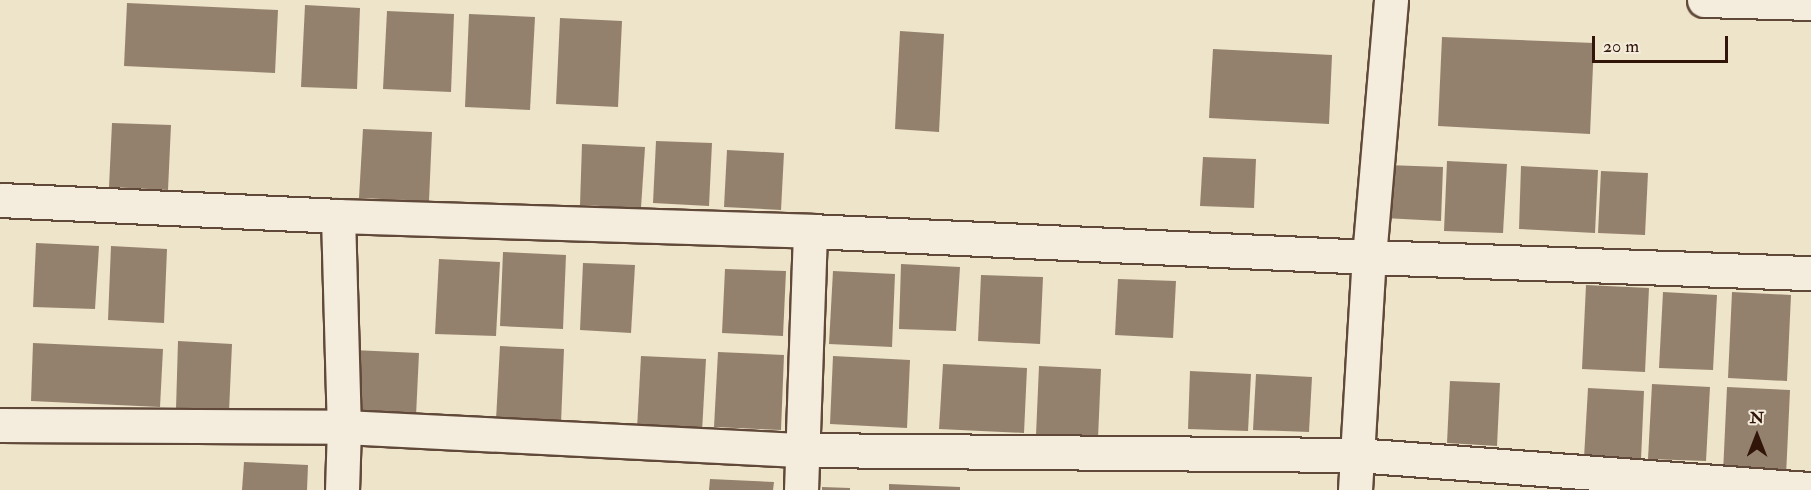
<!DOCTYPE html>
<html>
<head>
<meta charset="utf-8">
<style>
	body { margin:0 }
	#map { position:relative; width:1811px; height:490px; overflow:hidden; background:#eee4ca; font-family:"IM FELL Double Pica",serif }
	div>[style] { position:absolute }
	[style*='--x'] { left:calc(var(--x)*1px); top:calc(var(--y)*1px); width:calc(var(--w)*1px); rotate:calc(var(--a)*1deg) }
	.building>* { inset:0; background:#94816d }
	.roads { filter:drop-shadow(2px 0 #614939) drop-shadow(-2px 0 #614939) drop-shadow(0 2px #614939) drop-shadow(0 -2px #614939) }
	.minor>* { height:33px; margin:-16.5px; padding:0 16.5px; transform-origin:16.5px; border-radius:16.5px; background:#f4eddd }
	span { translate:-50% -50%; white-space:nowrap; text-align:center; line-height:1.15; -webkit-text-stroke:4.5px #f4eddd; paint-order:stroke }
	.north { position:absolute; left:1727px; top:406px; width:60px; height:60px; -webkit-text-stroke:4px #f4eddd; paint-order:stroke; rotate:0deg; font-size:16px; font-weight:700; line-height:24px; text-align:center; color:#321509 }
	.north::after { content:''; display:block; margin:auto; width:21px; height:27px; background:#321509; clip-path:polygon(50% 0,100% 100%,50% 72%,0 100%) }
	.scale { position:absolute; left:1592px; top:36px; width:136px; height:27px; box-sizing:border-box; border:3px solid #321509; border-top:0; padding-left:8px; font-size:18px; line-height:21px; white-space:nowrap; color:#321509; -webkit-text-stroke:4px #f4eddd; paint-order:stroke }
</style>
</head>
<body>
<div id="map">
	<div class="building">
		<i style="clip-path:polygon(127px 3px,278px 10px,275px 73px,124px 66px)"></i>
		<i style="clip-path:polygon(305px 5px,360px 8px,357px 89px,301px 87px)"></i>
		<i style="clip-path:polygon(387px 11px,454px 14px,451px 92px,383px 89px)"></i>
		<i style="clip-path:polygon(469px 14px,535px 17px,530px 110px,465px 107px)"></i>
		<i style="clip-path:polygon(560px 18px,622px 21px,618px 107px,556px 104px)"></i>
		<i style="clip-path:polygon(900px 31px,944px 34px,939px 132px,895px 129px)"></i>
		<i style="clip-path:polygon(1442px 37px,1594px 43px,1590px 134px,1438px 126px)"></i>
		<i style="clip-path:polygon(1213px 49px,1332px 55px,1329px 124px,1209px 118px)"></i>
		<i style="clip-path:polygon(112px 123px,171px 125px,168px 190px,109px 187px)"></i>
		<i style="clip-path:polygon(363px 129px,432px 132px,429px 201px,359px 198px)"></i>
		<i style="clip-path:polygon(656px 141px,712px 143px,709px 206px,653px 203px)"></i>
		<i style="clip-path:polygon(582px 144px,645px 147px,641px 208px,580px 205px)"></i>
		<i style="clip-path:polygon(727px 150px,784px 153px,781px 210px,724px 207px)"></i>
		<i style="clip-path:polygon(1203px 157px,1256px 159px,1254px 208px,1200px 206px)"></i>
		<i style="clip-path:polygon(1447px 161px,1507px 164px,1503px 233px,1444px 231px)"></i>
		<i style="clip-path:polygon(1387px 165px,1443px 167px,1441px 221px,1384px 218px)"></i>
		<i style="clip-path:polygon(1521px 166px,1598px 170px,1595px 233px,1519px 229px)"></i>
		<i style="clip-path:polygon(1601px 171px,1648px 173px,1645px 235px,1598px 233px)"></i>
		<i style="clip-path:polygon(36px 243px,99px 246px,95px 309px,33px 307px)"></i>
		<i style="clip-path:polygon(111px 246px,167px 249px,164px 323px,108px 320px)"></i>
		<i style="clip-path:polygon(503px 252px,566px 255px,563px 329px,500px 326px)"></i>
		<i style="clip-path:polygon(439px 259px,500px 262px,496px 336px,435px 334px)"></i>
		<i style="clip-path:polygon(583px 263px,635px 265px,631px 333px,580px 330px)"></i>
		<i style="clip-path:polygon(901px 264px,960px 267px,956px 331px,899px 329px)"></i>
		<i style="clip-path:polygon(725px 269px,786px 271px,783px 336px,722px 333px)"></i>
		<i style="clip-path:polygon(833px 271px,895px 274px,892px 347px,829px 344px)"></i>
		<i style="clip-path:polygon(981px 275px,1043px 277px,1040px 344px,978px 341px)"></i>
		<i style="clip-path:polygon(1118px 279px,1176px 281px,1173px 338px,1115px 335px)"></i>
		<i style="clip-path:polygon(1586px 285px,1649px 288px,1645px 372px,1582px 369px)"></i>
		<i style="clip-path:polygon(1663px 292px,1717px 295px,1713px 370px,1659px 368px)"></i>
		<i style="clip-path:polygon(1732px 292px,1791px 295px,1787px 381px,1728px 378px)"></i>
		<i style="clip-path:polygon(178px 341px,232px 344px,229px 412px,176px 409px)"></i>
		<i style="clip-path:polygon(33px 343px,163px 349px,160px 407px,31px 401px)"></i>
		<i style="clip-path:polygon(500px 346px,564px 349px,561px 423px,496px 420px)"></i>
		<i style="clip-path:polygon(353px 350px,419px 353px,416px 416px,350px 413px)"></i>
		<i style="clip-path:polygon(718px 352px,784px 355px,781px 430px,714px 427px)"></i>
		<i style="clip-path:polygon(641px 356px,706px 359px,702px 432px,637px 429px)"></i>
		<i style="clip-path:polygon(833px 356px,910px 360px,907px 428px,830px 424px)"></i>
		<i style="clip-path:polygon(943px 364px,1027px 368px,1024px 433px,939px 429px)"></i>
		<i style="clip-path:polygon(1039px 366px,1101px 369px,1098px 438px,1036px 435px)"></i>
		<i style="clip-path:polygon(1190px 371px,1251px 374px,1248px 431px,1188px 429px)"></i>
		<i style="clip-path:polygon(1256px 374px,1312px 377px,1309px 432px,1253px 430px)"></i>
		<i style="clip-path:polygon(1450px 381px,1500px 383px,1497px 446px,1447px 443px)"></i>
		<i style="clip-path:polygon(1652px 384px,1710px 387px,1706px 461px,1648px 459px)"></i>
		<i style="clip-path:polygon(1727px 387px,1790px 390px,1786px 476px,1723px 473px)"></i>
		<i style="clip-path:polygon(1588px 388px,1644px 391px,1641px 460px,1584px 458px)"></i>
		<i style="clip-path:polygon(244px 462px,308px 465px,307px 490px,242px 490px)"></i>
		<i style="clip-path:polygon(710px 479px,774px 482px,773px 490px,709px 490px)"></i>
		<i style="clip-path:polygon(889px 484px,960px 487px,960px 490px,889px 490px)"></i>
		<i style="clip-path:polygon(822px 487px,850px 488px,850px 490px,822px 490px)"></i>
	</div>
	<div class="roads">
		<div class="minor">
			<i style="--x:1704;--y:0;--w:107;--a:1.6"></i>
			<i style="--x:0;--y:200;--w:338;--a:2.7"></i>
			<i style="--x:338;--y:216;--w:472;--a:1.8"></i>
			<i style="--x:810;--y:231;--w:560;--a:2.66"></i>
			<i style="--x:1369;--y:257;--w:442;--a:2.1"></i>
			<i style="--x:338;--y:216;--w:211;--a:88.4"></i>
			<i style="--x:344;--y:427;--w:63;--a:91.8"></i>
			<i style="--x:0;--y:425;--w:344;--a:0.3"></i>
			<i style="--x:344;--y:427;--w:460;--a:2.9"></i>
			<i style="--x:803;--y:450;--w:553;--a:0.52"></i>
			<i style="--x:1356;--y:455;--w:456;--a:4.3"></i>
			<i style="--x:801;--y:490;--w:259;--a:-88"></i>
			<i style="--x:1355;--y:490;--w:233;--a:-86.6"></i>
			<i style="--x:1369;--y:257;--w:258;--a:-85.1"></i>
		</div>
	</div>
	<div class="north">N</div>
	<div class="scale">20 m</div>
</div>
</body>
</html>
